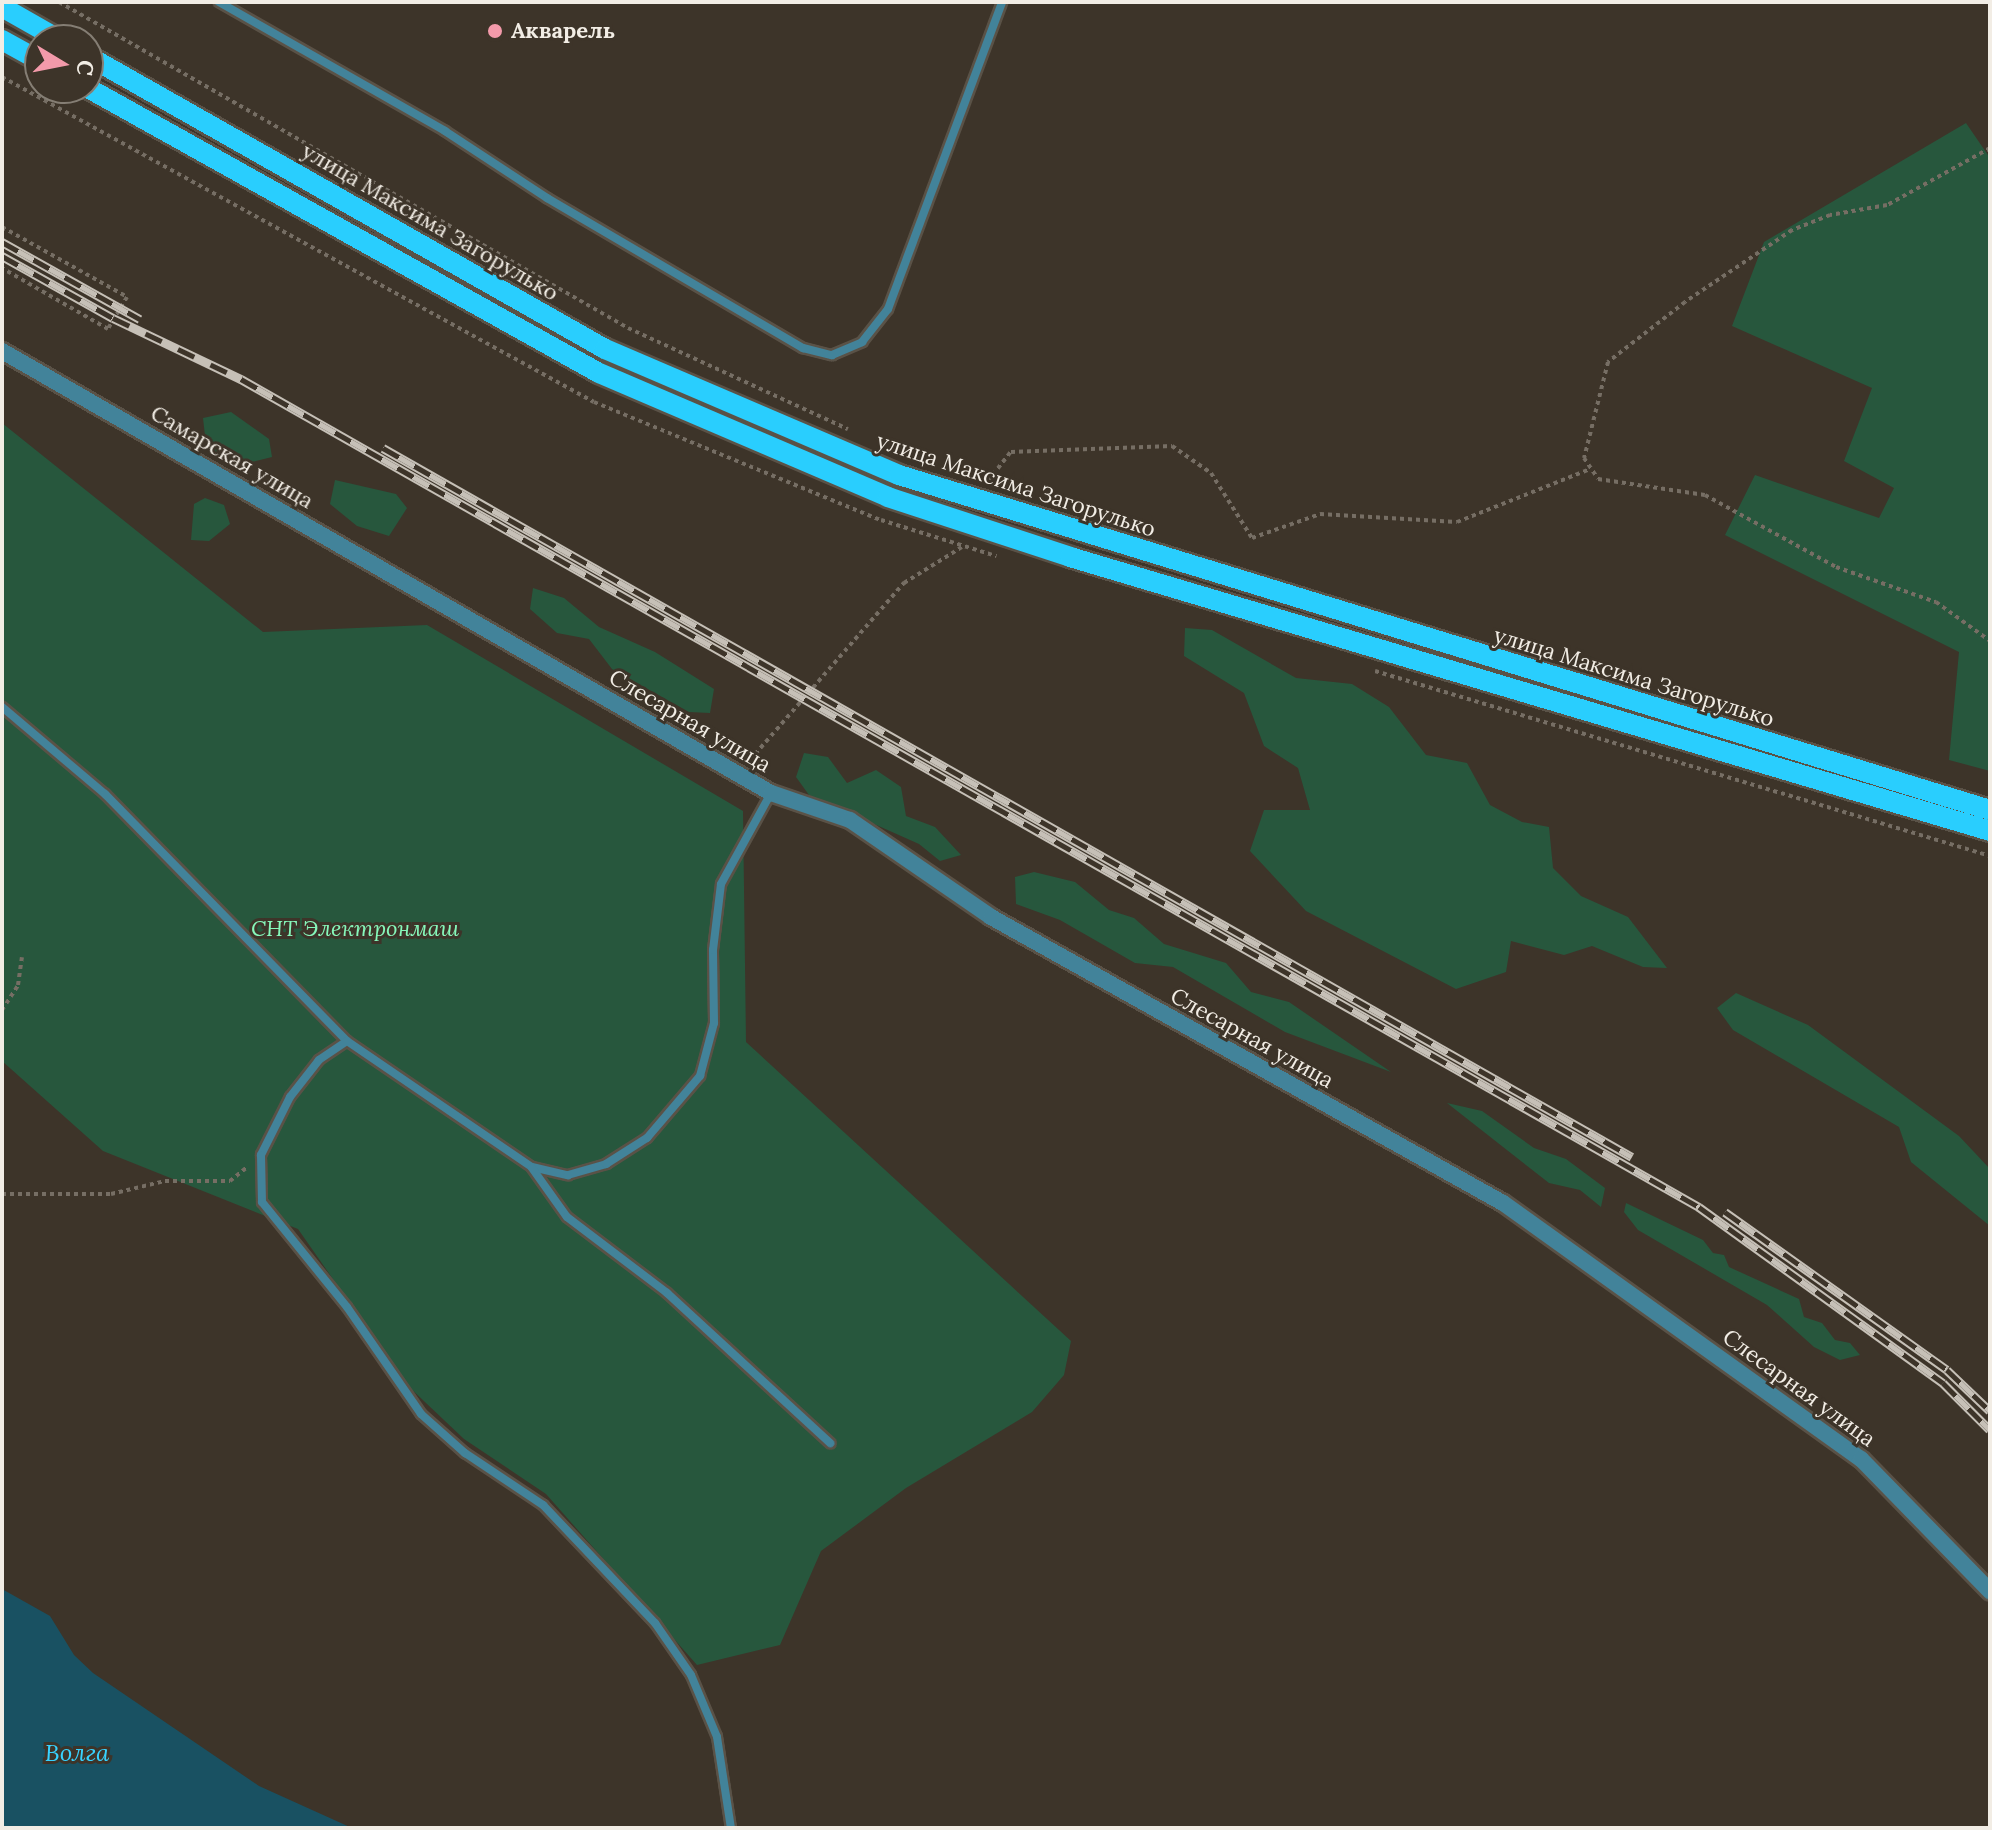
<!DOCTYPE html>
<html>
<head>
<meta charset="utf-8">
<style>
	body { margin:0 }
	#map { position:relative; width:1992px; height:1830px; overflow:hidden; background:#3d3429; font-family:Lora,serif }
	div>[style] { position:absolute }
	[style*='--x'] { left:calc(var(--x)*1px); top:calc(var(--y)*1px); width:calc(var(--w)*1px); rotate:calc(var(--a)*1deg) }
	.green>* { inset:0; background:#27573d }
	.water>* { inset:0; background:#195162 }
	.path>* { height:4px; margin-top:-2px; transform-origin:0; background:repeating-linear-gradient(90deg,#766e64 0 4px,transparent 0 8px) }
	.roads { filter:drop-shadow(2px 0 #5a5247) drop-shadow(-2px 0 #5a5247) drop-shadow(0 2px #5a5247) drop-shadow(0 -2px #5a5247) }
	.lane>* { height:8px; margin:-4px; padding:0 4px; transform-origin:4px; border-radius:4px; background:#42839a }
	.street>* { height:16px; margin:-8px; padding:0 8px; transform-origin:8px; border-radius:8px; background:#42839a }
	.primary>* { height:20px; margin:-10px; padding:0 10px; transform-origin:10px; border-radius:10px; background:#29cefe }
	.rail>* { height:9px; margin-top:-4.5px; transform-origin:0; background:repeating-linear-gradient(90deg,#3d3429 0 18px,#c6c0b7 0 36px); box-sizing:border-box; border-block:2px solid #c6c0b7 }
	.dots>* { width:22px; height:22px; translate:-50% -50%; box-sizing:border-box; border:4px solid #3d3429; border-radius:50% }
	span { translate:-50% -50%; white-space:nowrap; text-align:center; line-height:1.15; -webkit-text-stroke:6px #3d3429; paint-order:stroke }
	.poi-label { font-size:22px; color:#f2ede5; font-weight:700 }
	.left { translate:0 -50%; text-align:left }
	.street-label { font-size:22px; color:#f2ede5 }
	.park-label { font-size:22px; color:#86f7ba; font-style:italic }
	.water-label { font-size:24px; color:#38d2fe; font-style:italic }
	.frame { position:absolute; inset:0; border:4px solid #f2ede5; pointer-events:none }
	.north { position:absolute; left:24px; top:24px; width:80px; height:80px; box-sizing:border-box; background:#3d3429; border:2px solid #857e74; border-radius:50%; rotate:100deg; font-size:22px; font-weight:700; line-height:32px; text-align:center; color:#f2ede5 }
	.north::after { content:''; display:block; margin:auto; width:28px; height:36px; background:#f39aaa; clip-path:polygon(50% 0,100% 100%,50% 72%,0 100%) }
</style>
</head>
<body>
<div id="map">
	<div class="green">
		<i style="clip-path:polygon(1966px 123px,1990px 158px,1990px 771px,1949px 760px,1959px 652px,1725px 535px,1755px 475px,1879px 518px,1894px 488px,1844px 461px,1872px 388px,1732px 326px,1764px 242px)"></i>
		<i style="clip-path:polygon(231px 412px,269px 439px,272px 457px,235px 466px,206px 445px,203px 418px)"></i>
		<i style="clip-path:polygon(2px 423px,263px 632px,427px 625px,743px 811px,746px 1042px,1071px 1341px,1064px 1375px,1032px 1412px,906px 1488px,821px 1551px,780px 1645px,697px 1665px,546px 1494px,464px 1439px,407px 1385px,298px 1229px,103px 1151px,2px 1061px)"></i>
		<i style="clip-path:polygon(335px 480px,396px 494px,407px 508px,389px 536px,357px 526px,330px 504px)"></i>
		<i style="clip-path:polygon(205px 498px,224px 505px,230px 524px,209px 541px,191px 540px,194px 504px)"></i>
		<i style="clip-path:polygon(533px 588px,564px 598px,599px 627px,655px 652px,714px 689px,710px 713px,689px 712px,612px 669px,589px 639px,557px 633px,530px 609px)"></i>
		<i style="clip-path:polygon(1185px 628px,1212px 630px,1296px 678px,1352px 684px,1389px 707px,1426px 755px,1467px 763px,1490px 805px,1522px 822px,1549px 827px,1553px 868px,1581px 896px,1628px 917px,1667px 968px,1643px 967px,1592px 946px,1564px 955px,1511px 941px,1506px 972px,1456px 989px,1306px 911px,1250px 851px,1264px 810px,1310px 810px,1298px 768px,1264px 746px,1244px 693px,1184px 656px)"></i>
		<i style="clip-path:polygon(804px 753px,828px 757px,847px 783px,876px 770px,901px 787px,906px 816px,935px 827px,961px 855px,940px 861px,919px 844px,809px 795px,796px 777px)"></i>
		<i style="clip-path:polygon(1034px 872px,1075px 882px,1109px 910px,1134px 918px,1164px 944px,1226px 963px,1251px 992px,1289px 1002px,1391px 1072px,1285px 1032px,1173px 967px,1135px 963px,1060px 920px,1016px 904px,1015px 877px)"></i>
		<i style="clip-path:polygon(1736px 993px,1808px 1025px,1959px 1136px,1990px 1169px,1990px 1226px,1911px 1162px,1899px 1127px,1733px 1030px,1717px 1008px)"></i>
		<i style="clip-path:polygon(1447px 1103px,1482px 1111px,1534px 1148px,1566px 1159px,1605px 1188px,1601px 1207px,1580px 1190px,1549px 1183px)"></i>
		<i style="clip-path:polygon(1626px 1203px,1703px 1240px,1713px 1253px,1724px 1255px,1729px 1267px,1799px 1299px,1804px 1317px,1822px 1323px,1835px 1340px,1850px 1343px,1860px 1355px,1840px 1360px,1814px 1347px,1767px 1305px,1638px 1230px,1624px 1212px)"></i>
	</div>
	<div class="water">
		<i style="clip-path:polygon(2px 1589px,50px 1616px,74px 1655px,93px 1673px,259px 1786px,352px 1828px,2px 1828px)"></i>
	</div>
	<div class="path">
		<i style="--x:59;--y:2;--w:656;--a:29.81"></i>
		<i style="--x:628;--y:328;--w:242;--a:24.7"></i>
		<i style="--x:2;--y:77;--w:675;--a:28.77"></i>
		<i style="--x:594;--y:402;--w:310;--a:22.4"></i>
		<i style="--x:881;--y:520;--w:121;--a:17.4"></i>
		<i style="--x:1990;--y:148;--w:118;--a:151"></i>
		<i style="--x:1887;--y:205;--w:58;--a:170"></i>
		<i style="--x:1830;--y:215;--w:41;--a:158.5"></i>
		<i style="--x:1792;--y:230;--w:129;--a:146.1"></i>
		<i style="--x:1685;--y:302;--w:98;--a:142.1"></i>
		<i style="--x:1608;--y:362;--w:99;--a:104"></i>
		<i style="--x:1584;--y:458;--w:25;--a:56"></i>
		<i style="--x:1598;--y:479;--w:108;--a:8.5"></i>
		<i style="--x:1705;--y:495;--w:149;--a:28.8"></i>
		<i style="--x:1836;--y:567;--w:106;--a:19.3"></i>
		<i style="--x:1936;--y:602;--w:67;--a:35.8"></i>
		<i style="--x:2;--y:227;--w:143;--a:29.2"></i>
		<i style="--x:127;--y:297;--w:37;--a:121"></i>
		<i style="--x:108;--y:329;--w:122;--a:-150.1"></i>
		<i style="--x:988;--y:481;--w:37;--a:-52"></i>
		<i style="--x:1011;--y:452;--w:161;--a:-2.1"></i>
		<i style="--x:1172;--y:446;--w:47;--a:34.7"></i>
		<i style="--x:1211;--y:473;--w:77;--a:57.8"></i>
		<i style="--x:1252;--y:538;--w:72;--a:-19.4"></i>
		<i style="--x:1320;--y:514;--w:137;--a:3.3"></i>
		<i style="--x:1457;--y:522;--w:143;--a:-21.7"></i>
		<i style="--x:1375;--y:671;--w:642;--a:16.74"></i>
		<i style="--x:750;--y:760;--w:235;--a:-49"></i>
		<i style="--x:904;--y:583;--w:68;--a:-31.8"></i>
		<i style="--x:2;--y:1010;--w:30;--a:-57"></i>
		<i style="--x:18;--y:985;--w:28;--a:-82"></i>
		<i style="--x:2;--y:1194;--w:109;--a:0"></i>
		<i style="--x:111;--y:1194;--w:56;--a:-13.5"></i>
		<i style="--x:165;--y:1181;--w:65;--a:0"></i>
		<i style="--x:230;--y:1181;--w:22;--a:-39"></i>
	</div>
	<div class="roads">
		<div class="lane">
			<i style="--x:219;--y:2;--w:260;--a:29.7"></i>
			<i style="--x:445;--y:131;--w:122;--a:33.3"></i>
			<i style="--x:547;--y:198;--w:297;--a:30.4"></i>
			<i style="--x:803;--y:348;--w:30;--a:14"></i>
			<i style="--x:832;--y:355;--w:33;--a:-23"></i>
			<i style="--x:862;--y:342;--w:42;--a:-51.8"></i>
			<i style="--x:888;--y:309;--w:327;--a:-69.6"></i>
			<i style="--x:2;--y:707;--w:135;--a:40.2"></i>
			<i style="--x:105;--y:794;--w:346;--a:45.6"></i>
			<i style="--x:347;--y:1041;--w:224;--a:34.3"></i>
			<i style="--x:532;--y:1167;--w:37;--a:13"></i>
			<i style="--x:568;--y:1175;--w:40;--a:-16"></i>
			<i style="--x:606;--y:1164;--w:49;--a:-32.4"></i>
			<i style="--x:647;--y:1138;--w:82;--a:-49.5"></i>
			<i style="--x:700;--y:1076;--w:55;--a:-75.2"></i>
			<i style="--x:714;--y:1023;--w:73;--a:-90.8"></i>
			<i style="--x:713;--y:950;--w:66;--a:-83.1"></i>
			<i style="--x:721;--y:884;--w:104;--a:-61.2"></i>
			<i style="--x:347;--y:1041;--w:34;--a:146"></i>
			<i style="--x:319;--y:1060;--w:47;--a:128.1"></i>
			<i style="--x:290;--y:1097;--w:65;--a:116.6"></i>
			<i style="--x:261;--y:1155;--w:47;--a:88.8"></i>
			<i style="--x:262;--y:1202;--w:135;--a:51"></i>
			<i style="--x:347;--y:1307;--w:130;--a:55.3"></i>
			<i style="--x:421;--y:1414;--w:59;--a:41.6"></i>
			<i style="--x:465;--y:1453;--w:94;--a:33.7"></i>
			<i style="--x:543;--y:1505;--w:163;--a:46.5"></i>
			<i style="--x:655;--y:1623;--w:63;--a:55.3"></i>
			<i style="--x:691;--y:1675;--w:67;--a:67.2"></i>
			<i style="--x:717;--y:1737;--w:92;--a:81.3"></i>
			<i style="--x:532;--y:1168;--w:60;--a:54.5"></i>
			<i style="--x:567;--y:1217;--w:126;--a:37.2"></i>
			<i style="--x:667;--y:1293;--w:222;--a:42.6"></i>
		</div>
		<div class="street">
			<i style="--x:2;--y:351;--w:887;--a:29.89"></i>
			<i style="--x:771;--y:793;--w:83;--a:18.9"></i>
			<i style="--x:850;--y:820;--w:171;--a:34.5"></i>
			<i style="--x:991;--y:917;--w:586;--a:29.19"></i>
			<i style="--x:1503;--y:1203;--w:440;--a:35.6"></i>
			<i style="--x:1861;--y:1459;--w:185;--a:45.7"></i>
		</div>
		<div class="primary">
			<i style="--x:2;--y:7;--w:67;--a:29.6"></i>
			<i style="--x:2;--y:40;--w:43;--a:28.9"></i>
			<i style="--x:88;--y:56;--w:594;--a:29.54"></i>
			<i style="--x:605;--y:349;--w:320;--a:23.2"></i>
			<i style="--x:899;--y:475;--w:1141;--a:17.07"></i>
			<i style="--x:88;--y:88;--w:585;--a:29.15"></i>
			<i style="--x:599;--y:373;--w:314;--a:23.2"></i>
			<i style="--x:888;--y:497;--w:192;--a:18.2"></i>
			<i style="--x:1070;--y:557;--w:960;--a:16.58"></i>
		</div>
	</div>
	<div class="rail">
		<i style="--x:2;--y:242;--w:158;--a:29.2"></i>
		<i style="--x:2;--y:256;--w:127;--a:29.2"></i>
		<i style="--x:113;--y:318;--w:142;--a:25.5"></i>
		<i style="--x:241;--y:379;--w:1677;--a:29.59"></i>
		<i style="--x:1699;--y:1207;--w:301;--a:35.8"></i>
		<i style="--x:1943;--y:1383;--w:66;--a:45"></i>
		<i style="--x:383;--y:448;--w:1436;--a:29.58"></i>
		<i style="--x:1725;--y:1212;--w:272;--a:35.4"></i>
		<i style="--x:1947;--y:1370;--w:59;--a:43.6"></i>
	</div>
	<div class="dots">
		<i style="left:495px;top:31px;background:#f39aaa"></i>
	</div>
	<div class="poi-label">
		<span class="left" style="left:511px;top:31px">Акварель</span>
	</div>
	<div class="street-label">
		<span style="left:430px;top:222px;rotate:30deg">улица Максима Загорулько</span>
		<span style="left:232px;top:457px;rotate:30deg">Самарская улица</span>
		<span style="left:1016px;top:485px;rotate:18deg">улица Максима Загорулько</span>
		<span style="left:1634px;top:677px;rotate:17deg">улица Максима Загорулько</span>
		<span style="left:690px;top:721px;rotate:30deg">Слесарная улица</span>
		<span style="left:1252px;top:1038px;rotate:29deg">Слесарная улица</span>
		<span style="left:1799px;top:1388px;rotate:36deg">Слесарная улица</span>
	</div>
	<div class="park-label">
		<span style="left:355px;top:929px">СНТ Электронмаш</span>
	</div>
	<div class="water-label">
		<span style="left:77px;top:1753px">Волга</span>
	</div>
	<div class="frame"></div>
	<div class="north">С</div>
</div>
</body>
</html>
